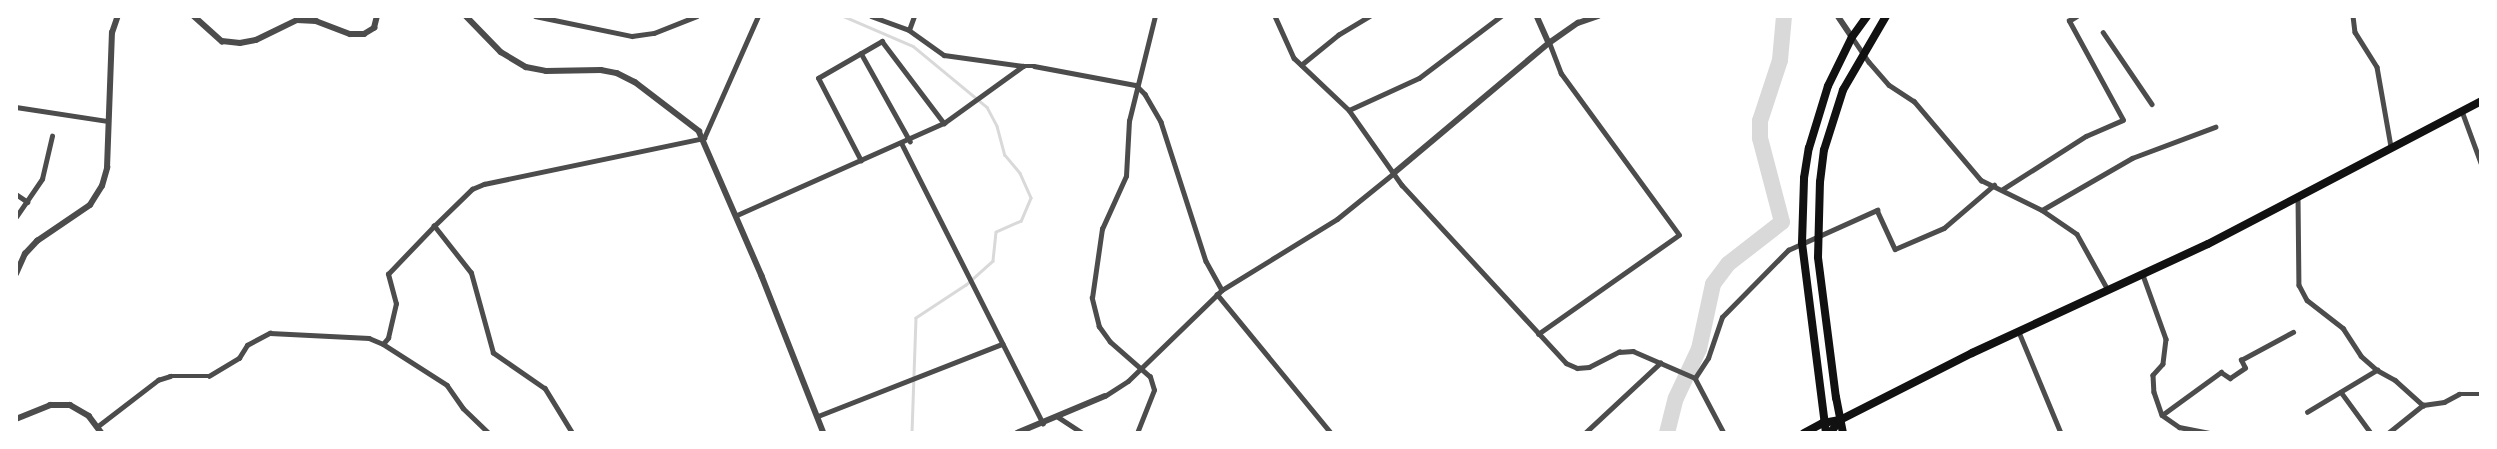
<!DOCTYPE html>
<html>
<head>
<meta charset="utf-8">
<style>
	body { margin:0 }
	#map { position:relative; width:2497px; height:449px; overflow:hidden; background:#fff; font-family:Signika,sans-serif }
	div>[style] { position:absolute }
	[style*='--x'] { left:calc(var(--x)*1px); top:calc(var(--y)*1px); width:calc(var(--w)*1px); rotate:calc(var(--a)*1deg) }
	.stream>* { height:2.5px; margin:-1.25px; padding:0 1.25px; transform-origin:1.25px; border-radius:1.25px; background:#d9d9d9 }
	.river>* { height:16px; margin:-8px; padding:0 8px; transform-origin:8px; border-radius:8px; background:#d9d9d9 }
	.minor>* { height:4.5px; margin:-2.25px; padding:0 2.25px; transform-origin:2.25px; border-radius:2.25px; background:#4c4c4c }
	.tertiary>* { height:5.5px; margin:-2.75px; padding:0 2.75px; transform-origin:2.75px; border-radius:2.75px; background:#4c4c4c }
	.primary>* { height:8px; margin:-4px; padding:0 4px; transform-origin:4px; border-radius:4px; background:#111 }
	.trunk>* { height:8px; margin:-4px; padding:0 4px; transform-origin:4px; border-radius:4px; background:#111 }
	span { translate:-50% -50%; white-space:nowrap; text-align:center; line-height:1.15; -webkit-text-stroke:5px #fff; paint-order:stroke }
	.frame { position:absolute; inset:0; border:18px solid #fff; pointer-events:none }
</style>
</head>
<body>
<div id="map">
	<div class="stream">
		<i style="--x:843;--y:16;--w:76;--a:23.2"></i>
		<i style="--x:913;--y:46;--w:96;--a:39.5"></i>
		<i style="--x:987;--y:107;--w:21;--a:62"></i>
		<i style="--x:997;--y:126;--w:30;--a:75"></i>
		<i style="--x:1005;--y:155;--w:23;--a:50"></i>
		<i style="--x:1020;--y:173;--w:27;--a:66"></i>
		<i style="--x:1031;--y:198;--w:25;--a:113"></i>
		<i style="--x:1021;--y:221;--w:27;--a:156"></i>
		<i style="--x:996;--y:232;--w:29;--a:96"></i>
		<i style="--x:993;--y:261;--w:36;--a:138"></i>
		<i style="--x:966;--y:285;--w:60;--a:146.6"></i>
		<i style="--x:916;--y:318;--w:115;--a:92"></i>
	</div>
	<div class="river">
		<i style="--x:1667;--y:433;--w:36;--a:-76"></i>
		<i style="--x:1676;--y:398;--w:54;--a:-64.9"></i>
		<i style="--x:1699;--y:349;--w:66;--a:-77.8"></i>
		<i style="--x:1713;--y:284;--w:25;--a:-53"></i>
		<i style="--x:1728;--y:264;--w:68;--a:-37.9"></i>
		<i style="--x:1782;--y:222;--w:87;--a:-104.7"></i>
		<i style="--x:1760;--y:138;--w:17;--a:-90"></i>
		<i style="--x:1760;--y:121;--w:64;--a:-71.8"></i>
		<i style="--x:1780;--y:60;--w:44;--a:-84.8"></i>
	</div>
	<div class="minor">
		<i style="--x:535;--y:16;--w:99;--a:11.7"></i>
		<i style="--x:632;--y:36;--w:22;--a:-8"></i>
		<i style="--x:654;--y:33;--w:46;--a:-21.6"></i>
		<i style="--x:871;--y:16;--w:40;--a:20.2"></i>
		<i style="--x:909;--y:30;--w:43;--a:35.5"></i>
		<i style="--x:944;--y:55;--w:80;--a:7.9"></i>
		<i style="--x:1275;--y:16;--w:46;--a:65.7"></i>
		<i style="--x:1294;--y:58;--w:76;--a:43.4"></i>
		<i style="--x:1349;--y:110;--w:92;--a:54.8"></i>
		<i style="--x:1402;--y:185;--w:242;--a:47.3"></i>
		<i style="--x:1566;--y:363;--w:12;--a:24"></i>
		<i style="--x:1577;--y:368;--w:12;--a:-5"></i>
		<i style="--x:1589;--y:367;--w:34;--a:-27"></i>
		<i style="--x:1619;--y:352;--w:14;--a:-4"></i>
		<i style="--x:1633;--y:351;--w:68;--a:23.5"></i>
		<i style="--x:1695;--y:378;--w:62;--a:62.2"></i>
		<i style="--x:2353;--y:16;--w:16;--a:83"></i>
		<i style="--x:2355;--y:32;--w:41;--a:57.8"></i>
		<i style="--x:2377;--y:67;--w:80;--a:80"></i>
		<i style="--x:909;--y:30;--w:15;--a:-70"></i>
		<i style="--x:2103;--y:32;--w:87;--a:55.8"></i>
		<i style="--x:1852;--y:37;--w:30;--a:56"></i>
		<i style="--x:1869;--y:62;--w:30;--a:49"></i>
		<i style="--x:1889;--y:85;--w:30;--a:33"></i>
		<i style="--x:1914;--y:101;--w:104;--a:49.7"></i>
		<i style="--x:1981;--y:180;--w:68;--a:26.2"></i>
		<i style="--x:2042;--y:210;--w:42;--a:34.4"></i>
		<i style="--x:2077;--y:234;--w:64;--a:61"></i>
		<i style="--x:861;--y:53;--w:101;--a:60.9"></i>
		<i style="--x:1301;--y:65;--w:48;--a:-39"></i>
		<i style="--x:1338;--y:35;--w:37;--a:-31"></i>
		<i style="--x:16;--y:107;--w:93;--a:8.7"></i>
		<i style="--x:1349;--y:110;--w:77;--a:-24.6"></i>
		<i style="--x:1419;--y:78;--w:103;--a:-37.1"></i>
		<i style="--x:2462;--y:111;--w:55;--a:69.9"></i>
		<i style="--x:902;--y:144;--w:313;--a:63.2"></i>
		<i style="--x:861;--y:161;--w:93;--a:-117.4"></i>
		<i style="--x:818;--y:78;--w:74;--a:-30"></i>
		<i style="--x:882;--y:41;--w:103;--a:52.9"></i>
		<i style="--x:2003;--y:189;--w:98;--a:-32.6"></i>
		<i style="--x:2086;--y:136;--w:40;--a:-23.4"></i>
		<i style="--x:2123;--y:120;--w:113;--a:-118.6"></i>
		<i style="--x:2069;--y:21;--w:9;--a:-32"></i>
		<i style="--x:16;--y:194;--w:14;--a:34"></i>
		<i style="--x:2298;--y:196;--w:89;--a:89.4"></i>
		<i style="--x:2299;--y:285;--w:17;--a:62"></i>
		<i style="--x:2307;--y:300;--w:46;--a:37.9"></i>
		<i style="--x:2343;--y:328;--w:33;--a:57"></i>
		<i style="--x:2361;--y:356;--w:21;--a:41"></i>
		<i style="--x:2377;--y:370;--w:21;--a:29"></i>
		<i style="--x:2395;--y:380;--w:38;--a:42"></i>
		<i style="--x:2042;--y:210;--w:104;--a:-30"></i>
		<i style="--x:2132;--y:158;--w:89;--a:-20.5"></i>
		<i style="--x:737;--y:215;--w:227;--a:-24"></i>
		<i style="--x:944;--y:123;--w:97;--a:-35.8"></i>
		<i style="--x:1023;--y:66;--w:11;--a:0"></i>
		<i style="--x:1034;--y:66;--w:104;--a:10.6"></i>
		<i style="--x:1136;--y:85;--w:13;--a:45"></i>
		<i style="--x:1145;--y:94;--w:32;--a:60"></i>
		<i style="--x:1161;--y:122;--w:146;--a:72.1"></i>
		<i style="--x:1206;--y:261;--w:33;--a:61"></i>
		<i style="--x:16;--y:217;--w:46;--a:-55.6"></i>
		<i style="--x:42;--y:179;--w:44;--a:-76.9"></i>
		<i style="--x:2143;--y:275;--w:68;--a:70.2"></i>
		<i style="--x:2166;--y:339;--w:25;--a:97"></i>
		<i style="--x:2163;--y:364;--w:15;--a:132"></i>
		<i style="--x:2153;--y:375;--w:17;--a:87"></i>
		<i style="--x:2154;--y:392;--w:24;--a:71"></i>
		<i style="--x:2162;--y:415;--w:21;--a:35"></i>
		<i style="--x:2179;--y:427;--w:32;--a:11"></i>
		<i style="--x:1217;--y:294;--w:180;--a:50.6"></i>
		<i style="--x:2019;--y:332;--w:109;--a:67.4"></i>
		<i style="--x:1538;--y:334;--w:172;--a:-35.1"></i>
		<i style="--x:1679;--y:235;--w:200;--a:-126.2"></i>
		<i style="--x:1561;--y:74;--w:33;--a:-111"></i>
		<i style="--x:383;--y:344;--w:8;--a:-50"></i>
		<i style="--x:388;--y:338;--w:35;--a:-77"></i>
		<i style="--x:396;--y:304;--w:31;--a:-105"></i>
		<i style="--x:388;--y:274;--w:66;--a:-46.2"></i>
		<i style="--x:1695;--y:378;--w:24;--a:-57"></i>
		<i style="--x:1708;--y:358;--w:43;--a:-71.1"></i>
		<i style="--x:1722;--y:317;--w:94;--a:-45.4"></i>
		<i style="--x:1788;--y:250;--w:98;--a:-24.2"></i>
		<i style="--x:1877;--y:210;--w:43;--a:65.2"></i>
		<i style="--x:1895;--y:249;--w:53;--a:-23.2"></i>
		<i style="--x:1944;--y:228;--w:66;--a:-40.7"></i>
		<i style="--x:2341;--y:392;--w:51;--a:53.8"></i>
		<i style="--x:1105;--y:396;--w:27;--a:-33"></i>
		<i style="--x:1128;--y:381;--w:131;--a:-44.1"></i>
		<i style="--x:1222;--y:290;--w:135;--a:-31.7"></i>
		<i style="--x:1337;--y:219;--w:73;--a:-38.9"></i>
		<i style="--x:2307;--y:412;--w:82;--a:-31"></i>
		<i style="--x:2162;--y:415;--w:73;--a:-36.1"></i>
		<i style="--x:2221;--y:372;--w:11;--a:34"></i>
		<i style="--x:2230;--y:378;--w:18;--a:-34"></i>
		<i style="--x:2245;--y:368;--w:9;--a:-117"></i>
		<i style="--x:2241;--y:360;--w:59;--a:-28.3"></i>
		<i style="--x:818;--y:416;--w:198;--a:-21.4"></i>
		<i style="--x:1058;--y:417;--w:30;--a:33"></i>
		<i style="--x:98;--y:426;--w:76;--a:-37.5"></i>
		<i style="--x:158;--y:380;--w:13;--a:-18"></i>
		<i style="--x:170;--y:376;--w:39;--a:0"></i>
		<i style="--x:209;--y:376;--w:35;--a:-31"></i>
		<i style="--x:239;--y:358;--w:15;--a:-58"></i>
		<i style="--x:247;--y:345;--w:26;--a:-28"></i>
		<i style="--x:270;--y:333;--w:99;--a:2.9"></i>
		<i style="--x:369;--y:338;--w:15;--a:23"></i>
		<i style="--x:383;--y:344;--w:76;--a:32.6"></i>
		<i style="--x:447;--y:385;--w:28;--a:55"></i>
		<i style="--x:463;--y:408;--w:36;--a:44"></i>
		<i style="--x:572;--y:433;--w:52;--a:-121.5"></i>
		<i style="--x:545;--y:389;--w:63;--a:-145.3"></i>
		<i style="--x:493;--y:353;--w:83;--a:-105.4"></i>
		<i style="--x:471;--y:273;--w:60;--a:-128.2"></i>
		<i style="--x:434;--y:226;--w:53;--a:-44.2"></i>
		<i style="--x:472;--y:189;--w:13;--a:-23"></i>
		<i style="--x:484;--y:184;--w:225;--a:-11.8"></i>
		<i style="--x:704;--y:138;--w:133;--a:-66.1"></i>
		<i style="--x:1137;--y:433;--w:46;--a:-68.4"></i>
		<i style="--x:1154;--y:390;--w:14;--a:-107"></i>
		<i style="--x:1150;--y:377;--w:53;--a:-138.8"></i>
		<i style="--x:1110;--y:342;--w:19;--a:-126"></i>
		<i style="--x:1099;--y:327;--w:30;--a:-104"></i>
		<i style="--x:1092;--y:298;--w:70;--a:-81.8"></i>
		<i style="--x:1102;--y:229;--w:58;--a:-65.6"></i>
		<i style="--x:1126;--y:176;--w:55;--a:-86.9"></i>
		<i style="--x:1129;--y:121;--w:108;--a:-76.1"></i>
		<i style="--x:1585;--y:433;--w:103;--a:-43"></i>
		<i style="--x:2388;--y:433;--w:45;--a:-38.7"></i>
		<i style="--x:2423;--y:405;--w:21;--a:-8"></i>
		<i style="--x:2444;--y:402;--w:17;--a:-28"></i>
		<i style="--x:2459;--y:394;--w:22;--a:0"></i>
	</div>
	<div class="tertiary">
		<i style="--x:194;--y:16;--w:38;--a:42"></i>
		<i style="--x:222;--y:41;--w:18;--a:6"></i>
		<i style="--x:240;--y:43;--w:16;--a:-11"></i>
		<i style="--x:256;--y:40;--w:46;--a:-26"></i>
		<i style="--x:297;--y:20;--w:19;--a:3"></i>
		<i style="--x:316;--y:21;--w:36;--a:21"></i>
		<i style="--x:350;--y:34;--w:14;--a:0"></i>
		<i style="--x:364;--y:34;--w:12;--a:-31"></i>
		<i style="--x:374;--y:28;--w:12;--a:-76"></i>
		<i style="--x:466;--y:16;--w:50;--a:45.8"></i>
		<i style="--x:501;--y:52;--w:29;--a:31"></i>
		<i style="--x:526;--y:67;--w:20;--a:11"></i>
		<i style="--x:546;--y:71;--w:55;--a:-1"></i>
		<i style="--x:601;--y:70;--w:16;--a:11"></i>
		<i style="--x:617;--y:73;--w:20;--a:27"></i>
		<i style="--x:635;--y:82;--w:81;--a:37.4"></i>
		<i style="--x:699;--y:131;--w:158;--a:66.5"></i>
		<i style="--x:762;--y:276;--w:169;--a:68.5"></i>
		<i style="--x:1537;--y:16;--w:30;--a:66"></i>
		<i style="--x:1838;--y:16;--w:25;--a:56"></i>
		<i style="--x:1394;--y:173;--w:202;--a:-40"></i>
		<i style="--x:1549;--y:43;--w:35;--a:-35"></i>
		<i style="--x:1578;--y:23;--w:21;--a:-19"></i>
		<i style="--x:16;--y:274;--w:22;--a:-66"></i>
		<i style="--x:25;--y:254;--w:18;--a:-47"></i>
		<i style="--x:37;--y:241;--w:64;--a:-34.2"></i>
		<i style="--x:90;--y:205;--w:22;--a:-58"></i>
		<i style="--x:102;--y:186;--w:19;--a:-74"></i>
		<i style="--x:107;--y:168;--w:135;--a:-87.9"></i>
		<i style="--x:112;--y:33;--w:18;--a:-71"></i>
		<i style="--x:16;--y:419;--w:37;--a:-22"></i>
		<i style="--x:50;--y:405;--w:20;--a:0"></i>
		<i style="--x:70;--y:405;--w:22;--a:30"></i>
		<i style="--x:89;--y:416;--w:21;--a:53"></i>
		<i style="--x:1017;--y:433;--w:95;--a:-22.8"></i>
	</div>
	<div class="primary">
		<i style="--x:1804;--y:433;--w:21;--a:-28"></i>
		<i style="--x:1823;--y:423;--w:17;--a:-10"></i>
		<i style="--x:1840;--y:420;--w:148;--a:-26.9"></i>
		<i style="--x:1972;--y:353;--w:260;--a:-24.8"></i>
		<i style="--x:2208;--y:244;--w:308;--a:-27.6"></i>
		<i style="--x:1830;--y:433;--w:16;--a:-52"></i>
	</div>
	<div class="trunk">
		<i style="--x:1826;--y:433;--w:192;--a:-97.2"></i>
		<i style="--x:1802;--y:243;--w:65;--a:-88.2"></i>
		<i style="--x:1804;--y:178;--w:30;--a:-81"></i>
		<i style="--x:1809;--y:148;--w:65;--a:-73"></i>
		<i style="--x:1828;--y:86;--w:55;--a:-63.9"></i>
		<i style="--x:1852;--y:37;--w:26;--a:-54"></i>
		<i style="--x:1843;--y:433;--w:36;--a:-101"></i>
		<i style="--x:1836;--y:398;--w:142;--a:-97.3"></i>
		<i style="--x:1818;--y:257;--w:75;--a:-88.5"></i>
		<i style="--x:1820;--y:182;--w:32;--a:-83"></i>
		<i style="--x:1824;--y:150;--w:63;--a:-72.4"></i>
		<i style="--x:1843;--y:90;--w:86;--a:-59.8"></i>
	</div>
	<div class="frame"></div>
</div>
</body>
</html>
